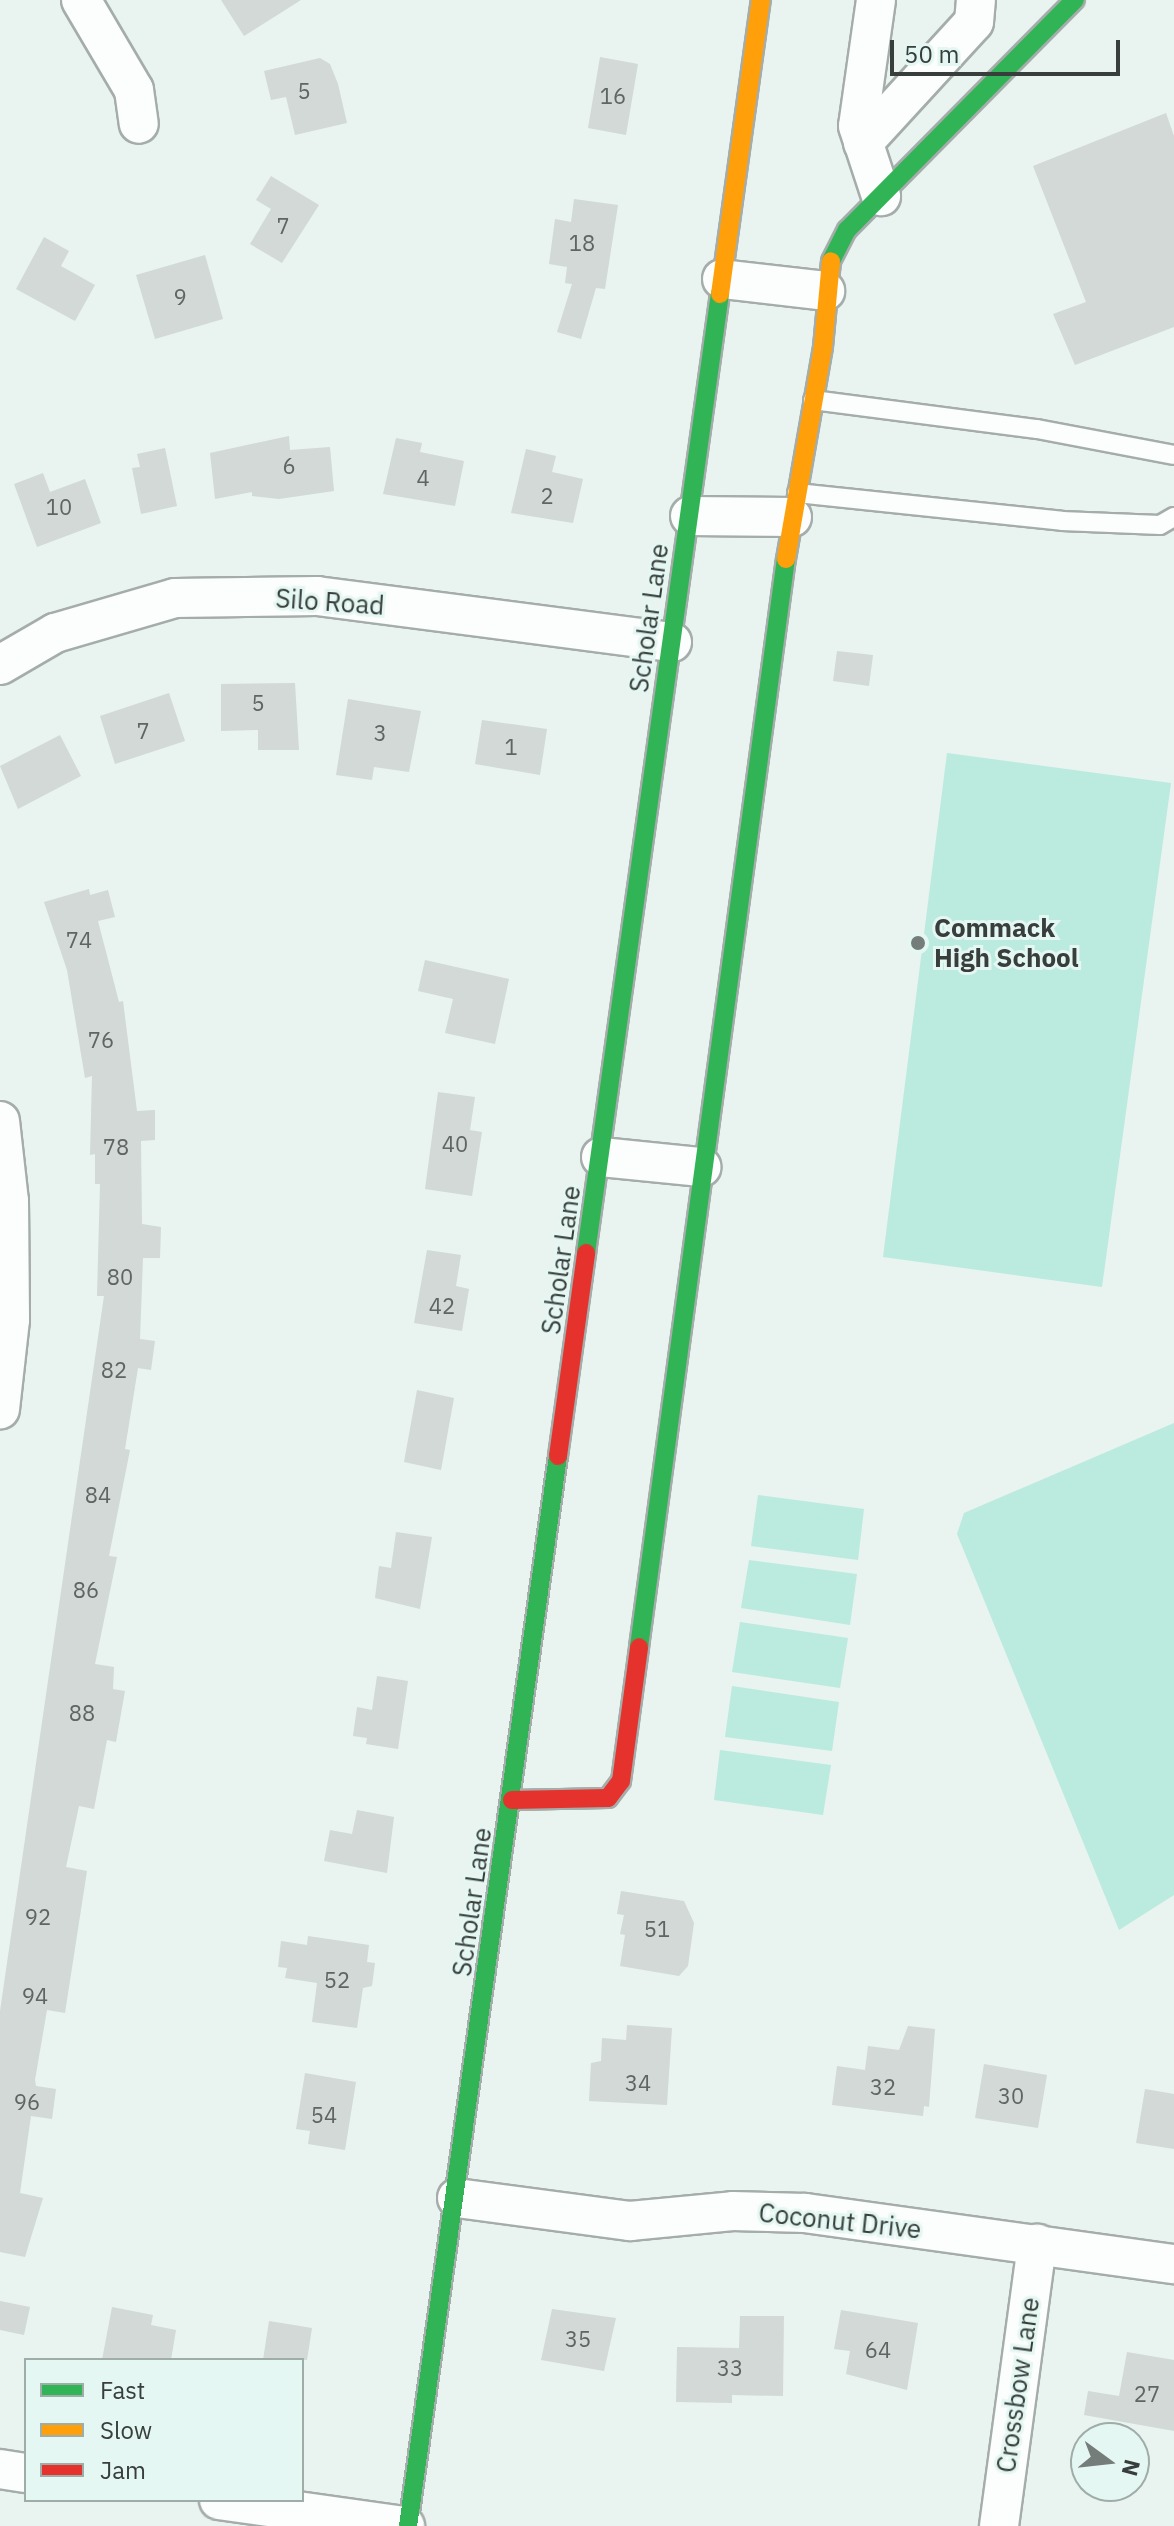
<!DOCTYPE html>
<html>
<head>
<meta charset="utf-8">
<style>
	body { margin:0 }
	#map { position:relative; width:1174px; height:2526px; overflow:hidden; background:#e9f3f0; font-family:"IBM Plex Sans",sans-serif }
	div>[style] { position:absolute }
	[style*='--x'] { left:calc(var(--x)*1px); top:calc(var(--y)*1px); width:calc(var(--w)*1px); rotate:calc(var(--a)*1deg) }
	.green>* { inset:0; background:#bbeade }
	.building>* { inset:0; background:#d2d9d7 }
	.roads { filter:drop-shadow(2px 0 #a5adab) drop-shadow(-2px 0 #a5adab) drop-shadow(0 2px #a5adab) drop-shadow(0 -2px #a5adab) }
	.lane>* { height:18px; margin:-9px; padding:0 9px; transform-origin:9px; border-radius:9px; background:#fcfdfd }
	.street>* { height:38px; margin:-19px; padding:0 19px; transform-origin:19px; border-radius:19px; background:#fcfdfd }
	.fast>* { height:18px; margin:-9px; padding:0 9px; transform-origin:9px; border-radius:9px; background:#30b455 }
	.slow>* { height:18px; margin:-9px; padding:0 9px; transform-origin:9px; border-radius:9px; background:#ff9f0a }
	.jam>* { height:18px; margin:-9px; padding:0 9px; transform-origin:9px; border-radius:9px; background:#e5322d }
	.dots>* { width:22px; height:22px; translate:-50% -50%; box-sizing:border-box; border:4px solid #e5f7f2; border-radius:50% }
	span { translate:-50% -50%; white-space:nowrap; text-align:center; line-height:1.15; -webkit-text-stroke:6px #e5f7f2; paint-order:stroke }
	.number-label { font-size:22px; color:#5e6563 }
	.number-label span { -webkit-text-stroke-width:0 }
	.street-label { font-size:26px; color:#373e3c }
	.poi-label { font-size:26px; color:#373e3c; font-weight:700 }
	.left { translate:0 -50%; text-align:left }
	.legend { position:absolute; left:24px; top:2358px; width:280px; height:144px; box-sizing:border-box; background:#e5f7f2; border:2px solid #9fada9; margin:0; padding:10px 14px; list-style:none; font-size:24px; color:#373e3c }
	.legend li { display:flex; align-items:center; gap:16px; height:40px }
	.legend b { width:40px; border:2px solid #9fada9 }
	.north { position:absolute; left:1070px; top:2422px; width:80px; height:80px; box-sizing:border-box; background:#e5f7f2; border:2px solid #9fada9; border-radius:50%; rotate:105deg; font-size:22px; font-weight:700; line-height:32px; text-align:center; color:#373e3c }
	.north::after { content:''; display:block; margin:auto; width:28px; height:36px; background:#757d7b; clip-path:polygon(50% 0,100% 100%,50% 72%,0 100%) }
	.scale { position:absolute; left:890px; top:40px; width:230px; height:36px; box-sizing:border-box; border:4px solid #373e3c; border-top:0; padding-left:10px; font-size:24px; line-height:28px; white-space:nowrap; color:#373e3c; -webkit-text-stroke:6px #e5f7f2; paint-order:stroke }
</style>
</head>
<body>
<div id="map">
	<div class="green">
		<i style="clip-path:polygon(947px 753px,1171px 783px,1102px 1287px,883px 1257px)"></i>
		<i style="clip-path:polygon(1174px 1423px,1174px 1895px,1119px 1930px,957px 1534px,964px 1513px)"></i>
		<i style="clip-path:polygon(758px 1495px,864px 1509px,858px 1560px,751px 1546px)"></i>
		<i style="clip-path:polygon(749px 1560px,857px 1574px,850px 1625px,741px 1608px)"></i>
		<i style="clip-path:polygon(740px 1622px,848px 1638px,840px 1688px,732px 1672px)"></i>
		<i style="clip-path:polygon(732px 1686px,839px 1702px,832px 1751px,725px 1737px)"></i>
		<i style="clip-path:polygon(720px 1750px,831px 1765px,823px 1815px,714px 1800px)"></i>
	</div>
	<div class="building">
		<i style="clip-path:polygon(221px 0,301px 0,244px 36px)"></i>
		<i style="clip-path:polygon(600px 57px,638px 64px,626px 135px,588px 128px)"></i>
		<i style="clip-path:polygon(320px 58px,330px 64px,338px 84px,347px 123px,295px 135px,286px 97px,271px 100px,264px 71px)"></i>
		<i style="clip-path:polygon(1166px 113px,1174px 136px,1174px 327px,1075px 365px,1053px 314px,1086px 302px,1033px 166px)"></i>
		<i style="clip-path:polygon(271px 176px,319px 205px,282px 263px,250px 244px,271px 209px,256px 200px)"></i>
		<i style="clip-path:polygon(574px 199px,618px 205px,605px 289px,596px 288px,581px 339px,557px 332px,572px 284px,565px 283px,567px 267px,549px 264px,555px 219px,571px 222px)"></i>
		<i style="clip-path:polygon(44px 237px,69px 251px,61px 266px,95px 285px,75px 321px,16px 289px)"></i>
		<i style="clip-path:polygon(205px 255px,223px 319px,155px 339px,136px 275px)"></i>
		<i style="clip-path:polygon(289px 436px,290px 450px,330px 447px,334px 491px,279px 499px,252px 496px,252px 492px,215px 499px,210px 453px)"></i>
		<i style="clip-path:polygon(396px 438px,422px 443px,420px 452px,464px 461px,455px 506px,383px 494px)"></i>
		<i style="clip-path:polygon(165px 448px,177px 506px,141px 514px,132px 468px,140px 467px,137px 454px)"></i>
		<i style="clip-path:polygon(526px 449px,556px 456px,552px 472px,583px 479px,573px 523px,511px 513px)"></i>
		<i style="clip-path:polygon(43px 473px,50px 492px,85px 479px,101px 523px,37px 547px,14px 484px)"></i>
		<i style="clip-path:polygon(837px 651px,873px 655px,869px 686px,833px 681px)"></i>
		<i style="clip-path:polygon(295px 683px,299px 750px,258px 750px,258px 730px,221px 731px,221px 684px)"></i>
		<i style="clip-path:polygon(169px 693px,185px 741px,115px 764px,100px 716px)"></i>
		<i style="clip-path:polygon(348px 699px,421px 711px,409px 772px,374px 767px,372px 780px,336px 775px)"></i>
		<i style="clip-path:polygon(482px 720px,547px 729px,540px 775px,475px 764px)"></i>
		<i style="clip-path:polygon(60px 735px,81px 776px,18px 809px,0 766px)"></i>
		<i style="clip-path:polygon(89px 889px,90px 895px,108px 890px,115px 917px,98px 921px,119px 1002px,123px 1001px,137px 1111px,155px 1110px,155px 1140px,141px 1141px,142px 1224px,161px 1227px,160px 1258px,143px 1258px,140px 1339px,155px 1341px,151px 1370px,138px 1368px,125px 1449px,130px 1450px,109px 1556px,117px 1557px,95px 1664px,114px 1667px,113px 1689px,125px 1691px,116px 1742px,107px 1740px,94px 1809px,79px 1806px,66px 1867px,87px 1871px,65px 2013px,47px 2010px,35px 2080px,36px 2086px,56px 2089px,52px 2119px,31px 2116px,20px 2193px,43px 2198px,25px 2257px,0 2252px,0 2011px,104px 1296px,97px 1296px,100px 1184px,95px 1184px,95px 1154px,90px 1155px,92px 1076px,85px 1078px,67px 970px,44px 902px)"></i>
		<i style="clip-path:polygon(425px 960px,509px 979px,495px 1044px,445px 1033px,453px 999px,418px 991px)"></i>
		<i style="clip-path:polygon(438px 1092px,475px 1097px,470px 1130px,482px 1132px,472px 1196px,425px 1189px)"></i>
		<i style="clip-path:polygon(427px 1250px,461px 1255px,456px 1286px,469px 1289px,462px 1331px,414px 1323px)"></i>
		<i style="clip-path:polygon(417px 1390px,454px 1398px,441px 1470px,404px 1462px)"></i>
		<i style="clip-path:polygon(396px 1532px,432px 1537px,420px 1609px,375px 1598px,379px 1566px,391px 1568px)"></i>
		<i style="clip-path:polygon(377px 1676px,408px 1681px,398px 1749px,366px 1744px,367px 1738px,353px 1736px,357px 1707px,372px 1710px)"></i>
		<i style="clip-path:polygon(357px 1810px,394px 1817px,387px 1873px,324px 1861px,330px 1830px,352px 1834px)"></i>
		<i style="clip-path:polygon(621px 1891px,684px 1901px,694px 1923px,688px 1966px,679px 1976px,620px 1966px,625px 1935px,620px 1934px,624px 1915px,617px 1914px)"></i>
		<i style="clip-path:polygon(308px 1936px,369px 1945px,367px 1962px,375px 1963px,372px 1986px,363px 1988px,357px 2028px,312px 2022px,317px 1983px,285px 1978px,287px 1968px,278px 1967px,281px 1941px,307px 1945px)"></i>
		<i style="clip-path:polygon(627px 2025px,672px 2028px,667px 2105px,589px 2101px,591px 2063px,601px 2061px,602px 2038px,626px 2040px)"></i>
		<i style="clip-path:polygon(908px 2026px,935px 2029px,929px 2107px,924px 2106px,923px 2116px,832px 2105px,837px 2066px,865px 2070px,868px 2046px,899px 2050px)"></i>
		<i style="clip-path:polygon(984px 2064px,1047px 2075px,1038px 2128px,975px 2118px)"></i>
		<i style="clip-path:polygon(305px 2073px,356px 2082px,345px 2150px,308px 2144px,310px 2131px,296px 2129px)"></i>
		<i style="clip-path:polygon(1145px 2089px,1174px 2094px,1174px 2149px,1136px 2143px)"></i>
		<i style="clip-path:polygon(0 2301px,30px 2307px,24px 2335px,0 2330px)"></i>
		<i style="clip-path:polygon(112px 2307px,153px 2315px,151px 2325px,176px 2330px,171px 2360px,102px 2360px)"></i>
		<i style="clip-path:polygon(552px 2309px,616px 2318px,604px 2371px,541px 2360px)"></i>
		<i style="clip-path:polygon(841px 2310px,918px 2323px,907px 2390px,846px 2374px,850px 2351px,834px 2349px)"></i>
		<i style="clip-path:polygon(740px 2316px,784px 2316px,783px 2396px,732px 2395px,732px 2403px,676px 2402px,677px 2347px,739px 2348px)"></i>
		<i style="clip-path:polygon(269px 2321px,312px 2328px,307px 2360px,263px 2360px)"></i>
		<i style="clip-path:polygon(1127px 2352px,1174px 2360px,1174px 2431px,1084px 2415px,1088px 2391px,1119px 2396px)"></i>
	</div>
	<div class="roads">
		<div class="lane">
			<i style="--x:813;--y:400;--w:226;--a:7.4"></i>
			<i style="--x:1037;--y:429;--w:139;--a:10.7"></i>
			<i style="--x:797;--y:493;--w:266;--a:6"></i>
			<i style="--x:1062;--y:521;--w:98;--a:2.3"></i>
			<i style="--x:1160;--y:525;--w:16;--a:-30"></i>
		</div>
		<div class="street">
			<i style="--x:81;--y:0;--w:104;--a:59.5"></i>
			<i style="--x:134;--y:90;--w:34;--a:82"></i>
			<i style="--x:876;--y:0;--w:127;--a:98.1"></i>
			<i style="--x:858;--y:126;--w:74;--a:71.8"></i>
			<i style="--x:863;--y:143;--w:164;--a:-47.5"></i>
			<i style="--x:974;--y:22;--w:22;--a:-85"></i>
			<i style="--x:722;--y:279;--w:104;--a:6.6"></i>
			<i style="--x:690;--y:516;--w:102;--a:0.6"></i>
			<i style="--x:0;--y:665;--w:64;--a:-30.2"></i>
			<i style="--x:55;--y:633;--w:125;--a:-16.3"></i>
			<i style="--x:175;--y:598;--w:142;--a:-0.8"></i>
			<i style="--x:317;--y:596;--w:358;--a:7.4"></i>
			<i style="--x:0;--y:1121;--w:81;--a:83.6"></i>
			<i style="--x:9;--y:1201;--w:119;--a:89.5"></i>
			<i style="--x:10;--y:1320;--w:90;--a:96.4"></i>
			<i style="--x:601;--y:1157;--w:101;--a:5.7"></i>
			<i style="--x:457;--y:2198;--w:175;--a:7.6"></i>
			<i style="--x:630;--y:2221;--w:103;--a:-5.5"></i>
			<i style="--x:733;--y:2211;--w:72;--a:1.6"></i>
			<i style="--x:805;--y:2213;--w:373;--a:7.9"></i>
			<i style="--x:0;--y:2469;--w:26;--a:9"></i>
			<i style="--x:219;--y:2500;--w:188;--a:8"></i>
			<i style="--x:999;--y:2526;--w:285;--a:-82.3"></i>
		</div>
		<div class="fast">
			<i style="--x:831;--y:261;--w:35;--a:-63"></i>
			<i style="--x:847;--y:230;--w:324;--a:-45.3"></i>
			<i style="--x:586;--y:1253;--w:968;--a:-82.05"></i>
			<i style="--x:639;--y:1647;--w:1098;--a:-82.31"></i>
			<i style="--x:408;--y:2526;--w:1080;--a:-82.02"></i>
		</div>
		<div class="slow">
			<i style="--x:720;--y:294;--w:297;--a:-82.1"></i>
			<i style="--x:786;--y:559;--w:215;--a:-80.1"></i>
			<i style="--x:823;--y:347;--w:86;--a:-84.7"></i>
		</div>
		<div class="jam">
			<i style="--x:558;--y:1456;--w:205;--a:-82.1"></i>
			<i style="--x:512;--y:1800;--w:96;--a:-1.2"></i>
			<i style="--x:608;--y:1798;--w:21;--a:-53"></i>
			<i style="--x:621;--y:1781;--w:135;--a:-82.3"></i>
		</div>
	</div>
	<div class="dots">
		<i style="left:918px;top:943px;background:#757d7b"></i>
	</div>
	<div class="number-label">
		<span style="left:304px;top:91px">5</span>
		<span style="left:613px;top:96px">16</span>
		<span style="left:283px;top:226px">7</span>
		<span style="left:582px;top:243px">18</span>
		<span style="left:180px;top:297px">9</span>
		<span style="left:289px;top:466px">6</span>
		<span style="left:423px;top:478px">4</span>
		<span style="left:547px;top:496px">2</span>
		<span style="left:59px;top:507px">10</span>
		<span style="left:258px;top:703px">5</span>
		<span style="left:143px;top:731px">7</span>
		<span style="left:380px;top:733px">3</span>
		<span style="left:511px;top:747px">1</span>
		<span style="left:79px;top:940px">74</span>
		<span style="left:101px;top:1040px">76</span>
		<span style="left:455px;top:1144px">40</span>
		<span style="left:116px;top:1147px">78</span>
		<span style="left:120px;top:1277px">80</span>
		<span style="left:442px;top:1306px">42</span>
		<span style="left:114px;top:1370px">82</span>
		<span style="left:98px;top:1495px">84</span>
		<span style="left:86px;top:1590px">86</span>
		<span style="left:82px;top:1713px">88</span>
		<span style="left:38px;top:1917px">92</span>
		<span style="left:657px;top:1929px">51</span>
		<span style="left:337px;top:1980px">52</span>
		<span style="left:35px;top:1996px">94</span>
		<span style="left:638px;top:2083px">34</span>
		<span style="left:883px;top:2087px">32</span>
		<span style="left:1011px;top:2096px">30</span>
		<span style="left:27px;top:2102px">96</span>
		<span style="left:324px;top:2115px">54</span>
		<span style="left:578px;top:2339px">35</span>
		<span style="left:878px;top:2350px">64</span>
		<span style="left:730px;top:2368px">33</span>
		<span style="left:1147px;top:2394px">27</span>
	</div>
	<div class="street-label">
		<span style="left:330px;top:602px;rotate:4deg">Silo Road</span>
		<span style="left:649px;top:618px;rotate:-82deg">Scholar Lane</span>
		<span style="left:561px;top:1260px;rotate:-82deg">Scholar Lane</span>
		<span style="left:472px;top:1902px;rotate:-82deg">Scholar Lane</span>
		<span style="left:840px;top:2221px;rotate:6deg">Coconut Drive</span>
		<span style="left:1018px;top:2385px;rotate:-82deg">Crossbow Lane</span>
	</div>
	<div class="poi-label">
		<span class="left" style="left:934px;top:943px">Commack<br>High School</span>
	</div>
	<ul class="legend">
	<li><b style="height:10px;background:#30b455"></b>Fast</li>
	<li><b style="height:10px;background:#ff9f0a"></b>Slow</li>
	<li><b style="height:10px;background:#e5322d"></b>Jam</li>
	</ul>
	<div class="north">N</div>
	<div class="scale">50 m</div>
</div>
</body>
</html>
